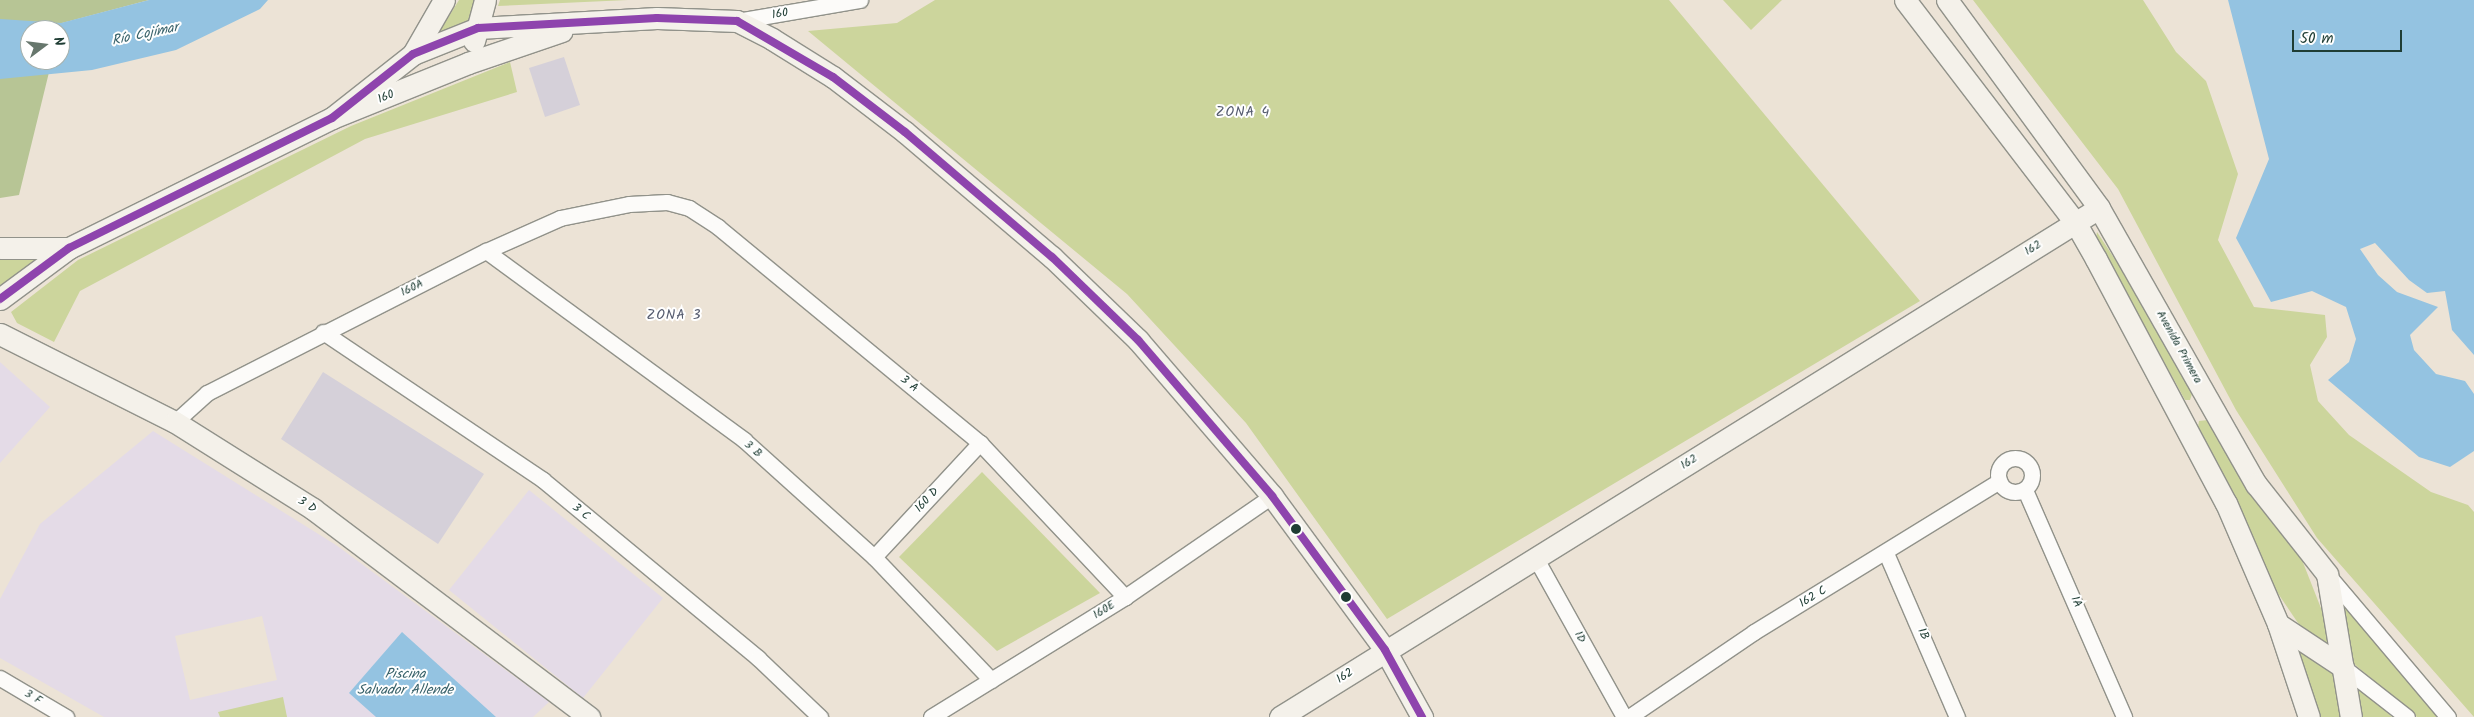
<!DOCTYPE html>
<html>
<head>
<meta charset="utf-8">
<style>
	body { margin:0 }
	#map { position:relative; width:2474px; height:717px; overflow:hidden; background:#ece3d6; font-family:Kalam,sans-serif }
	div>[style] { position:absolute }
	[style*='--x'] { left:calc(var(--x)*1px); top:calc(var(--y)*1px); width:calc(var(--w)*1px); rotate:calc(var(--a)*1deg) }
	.built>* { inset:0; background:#e4dbe7 }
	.industrial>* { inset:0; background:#d5d0d9 }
	.green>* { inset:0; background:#ccd59c }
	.forest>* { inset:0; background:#b7c595 }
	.water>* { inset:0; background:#94c3e1 }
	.roads { filter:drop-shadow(1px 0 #91928a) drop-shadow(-1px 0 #91928a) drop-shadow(0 1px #91928a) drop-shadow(0 -1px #91928a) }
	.street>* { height:15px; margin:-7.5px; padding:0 7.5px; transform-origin:7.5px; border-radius:7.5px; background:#fcfbf9 }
	.street>.ring { margin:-7.5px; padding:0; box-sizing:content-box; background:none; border:15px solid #fcfbf9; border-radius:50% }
	.secondary>* { height:21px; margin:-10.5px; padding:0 10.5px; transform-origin:10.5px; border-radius:10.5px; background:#f4f1ea }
	.bus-1>* { height:8px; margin:-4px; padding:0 4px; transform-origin:4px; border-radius:4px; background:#8e44ad }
	.dots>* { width:14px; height:14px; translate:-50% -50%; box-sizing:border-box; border:2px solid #fff; border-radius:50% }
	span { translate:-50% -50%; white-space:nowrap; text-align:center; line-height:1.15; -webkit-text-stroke:4px #fff; paint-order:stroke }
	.street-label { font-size:12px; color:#1f3d34 }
	.water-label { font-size:14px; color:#376169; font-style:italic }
	.neighbourhood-label { font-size:14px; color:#565c6f; letter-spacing:1px }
	.north { position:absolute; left:20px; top:20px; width:50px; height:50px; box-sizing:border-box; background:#fff; border:1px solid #a5b1ae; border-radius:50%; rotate:75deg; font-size:14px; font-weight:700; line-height:20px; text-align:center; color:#1f3d34 }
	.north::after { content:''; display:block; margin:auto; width:18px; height:22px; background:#67776d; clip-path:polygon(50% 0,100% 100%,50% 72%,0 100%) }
	.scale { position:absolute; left:2292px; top:30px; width:110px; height:22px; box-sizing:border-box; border:2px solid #1f3d34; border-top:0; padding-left:6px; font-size:15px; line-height:18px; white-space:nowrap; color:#1f3d34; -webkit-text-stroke:4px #fff; paint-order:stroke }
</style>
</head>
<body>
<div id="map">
	<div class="built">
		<i style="clip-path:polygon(0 362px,50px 407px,0 463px)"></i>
		<i style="clip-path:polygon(evenodd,153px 431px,336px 545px,549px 702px,533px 717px,104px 717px,0 658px,0 599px,40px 524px,153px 431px,262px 616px,277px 680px,190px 700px,175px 636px,262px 616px)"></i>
		<i style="clip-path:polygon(529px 490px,663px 598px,583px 698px,449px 590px)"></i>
	</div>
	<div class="industrial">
		<i style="clip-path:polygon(564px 57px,580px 105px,545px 117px,529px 68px)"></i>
		<i style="clip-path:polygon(323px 372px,484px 474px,438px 544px,281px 439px)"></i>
	</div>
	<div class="green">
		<i style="clip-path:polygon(459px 0,476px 0,470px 21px,436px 37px)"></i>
		<i style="clip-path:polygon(500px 0,628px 0,498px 6px)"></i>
		<i style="clip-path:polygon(935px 0,1669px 0,1920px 301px,1387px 619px,1246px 423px,1127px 294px,808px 31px,897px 23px)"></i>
		<i style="clip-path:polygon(1723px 0,1782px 0,1751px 30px)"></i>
		<i style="clip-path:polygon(1973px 0,2143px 0,2176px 52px,2206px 81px,2238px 174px,2218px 240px,2254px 307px,2325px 315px,2327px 337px,2310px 365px,2318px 401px,2349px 435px,2431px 492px,2468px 505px,2474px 512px,2474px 717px,2317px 538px,2236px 410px,2118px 189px)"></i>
		<i style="clip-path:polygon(510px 62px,517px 92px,365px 139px,80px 291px,54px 342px,17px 323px,11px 312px,78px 260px,351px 126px)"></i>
		<i style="clip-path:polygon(2097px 232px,2157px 323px,2193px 391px,2190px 400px,2185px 400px,2096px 238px)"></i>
		<i style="clip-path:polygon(0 257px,40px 258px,0 287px)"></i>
		<i style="clip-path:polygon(2208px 420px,2302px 560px,2328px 626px,2332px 651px,2300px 626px,2273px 586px,2198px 427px,2199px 421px)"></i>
		<i style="clip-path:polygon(982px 472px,1100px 593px,997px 651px,899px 557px)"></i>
		<i style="clip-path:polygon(2340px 602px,2438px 717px,2417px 717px,2353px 663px)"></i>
		<i style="clip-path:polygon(2296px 649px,2337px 677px,2342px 717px,2319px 717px)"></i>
		<i style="clip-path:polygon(2355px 686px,2365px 693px,2392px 717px,2359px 717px)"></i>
		<i style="clip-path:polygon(283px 697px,287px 717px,220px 717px,218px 712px)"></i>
	</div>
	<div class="forest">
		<i style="clip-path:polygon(0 0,149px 0,62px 23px,60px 30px,30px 30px,30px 60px,52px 60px,19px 195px,0 198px)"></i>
	</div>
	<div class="water">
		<i style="clip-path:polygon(evenodd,149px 0,268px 0,260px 9px,176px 50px,92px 70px,0 79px,0 19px,61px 23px,149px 0,30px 30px,60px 30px,60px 60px,30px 60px,30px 30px)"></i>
		<i style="clip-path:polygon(2228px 0,2474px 0,2474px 355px,2452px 330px,2445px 291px,2427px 293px,2409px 280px,2375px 243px,2360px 249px,2378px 275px,2397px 292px,2438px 307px,2410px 335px,2414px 350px,2436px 374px,2465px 381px,2474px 394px,2474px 451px,2450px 467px,2419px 457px,2328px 380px,2349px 362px,2356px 339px,2346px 307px,2312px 291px,2271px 302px,2236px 238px,2269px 159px)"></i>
		<i style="clip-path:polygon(402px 632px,496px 717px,376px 717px,349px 693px)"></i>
	</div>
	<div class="roads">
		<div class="street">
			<i style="--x:737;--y:21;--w:125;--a:-9.7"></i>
			<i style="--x:486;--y:251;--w:320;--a:36.2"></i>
			<i style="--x:744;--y:440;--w:175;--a:42"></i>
			<i style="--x:874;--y:557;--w:170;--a:46.4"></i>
			<i style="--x:323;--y:332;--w:265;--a:33.9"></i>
			<i style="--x:543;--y:480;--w:279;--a:39.6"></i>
			<i style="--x:758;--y:658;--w:86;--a:43.6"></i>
			<i style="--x:175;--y:422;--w:43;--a:-42.2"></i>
			<i style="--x:207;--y:393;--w:313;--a:-27"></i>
			<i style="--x:486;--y:251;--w:81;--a:-24"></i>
			<i style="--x:560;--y:218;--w:70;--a:-11.5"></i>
			<i style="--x:629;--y:204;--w:38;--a:-3"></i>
			<i style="--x:667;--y:202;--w:23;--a:15"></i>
			<i style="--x:689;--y:208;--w:35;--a:33"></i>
			<i style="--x:718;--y:227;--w:340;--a:39.5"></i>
			<i style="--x:980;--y:443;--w:212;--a:46.7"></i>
			<i class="ring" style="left:1998px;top:458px;width:19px;height:19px"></i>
			<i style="--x:2025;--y:490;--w:248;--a:66.4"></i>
			<i style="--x:1886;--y:553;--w:179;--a:66.6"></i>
			<i style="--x:874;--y:557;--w:156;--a:-47.1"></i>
			<i style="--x:1535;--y:557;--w:183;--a:60.9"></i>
			<i style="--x:2328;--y:575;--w:186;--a:49.8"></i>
			<i style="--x:2343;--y:667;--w:81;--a:38"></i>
			<i style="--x:0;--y:678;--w:77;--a:30.6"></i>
			<i style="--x:931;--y:717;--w:228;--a:-31.7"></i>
			<i style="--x:1125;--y:597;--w:178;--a:-34.5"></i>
			<i style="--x:1629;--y:717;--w:151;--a:-34.2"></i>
			<i style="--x:1754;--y:632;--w:288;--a:-31.6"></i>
		</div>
		<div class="secondary">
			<i style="--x:1905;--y:0;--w:280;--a:52.6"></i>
			<i style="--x:2075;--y:222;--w:43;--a:60.4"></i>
			<i style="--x:2096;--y:259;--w:276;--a:62"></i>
			<i style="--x:2226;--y:503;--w:132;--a:66.7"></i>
			<i style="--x:2278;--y:624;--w:98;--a:71.6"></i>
			<i style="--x:1947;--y:0;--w:258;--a:53.8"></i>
			<i style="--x:2099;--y:208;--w:318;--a:60.4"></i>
			<i style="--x:2256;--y:484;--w:115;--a:51.7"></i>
			<i style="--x:2327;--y:574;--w:145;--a:80.5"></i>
			<i style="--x:474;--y:41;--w:42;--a:-75"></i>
			<i style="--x:413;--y:54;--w:62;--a:-60.1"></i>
			<i style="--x:332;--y:118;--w:103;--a:-38.3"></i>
			<i style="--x:413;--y:54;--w:70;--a:-21.8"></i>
			<i style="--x:478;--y:28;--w:179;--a:-3.2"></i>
			<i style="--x:657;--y:18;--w:80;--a:2.1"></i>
			<i style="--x:737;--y:21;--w:39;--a:27"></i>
			<i style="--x:772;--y:39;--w:72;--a:31.9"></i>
			<i style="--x:833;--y:77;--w:91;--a:37.4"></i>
			<i style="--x:905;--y:132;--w:193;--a:40.4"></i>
			<i style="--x:1052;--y:257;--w:120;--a:44"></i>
			<i style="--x:1138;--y:340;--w:206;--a:49.3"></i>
			<i style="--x:1272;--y:496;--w:191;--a:53.7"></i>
			<i style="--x:1385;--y:650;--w:77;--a:61.1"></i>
			<i style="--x:0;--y:248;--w:69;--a:0"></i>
			<i style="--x:0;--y:299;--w:86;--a:-36.5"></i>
			<i style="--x:69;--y:248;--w:293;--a:-26.3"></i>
			<i style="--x:332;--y:118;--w:147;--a:-22"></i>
			<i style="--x:468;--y:63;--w:99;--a:-18.8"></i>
			<i style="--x:0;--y:334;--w:196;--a:26.7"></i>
			<i style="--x:175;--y:422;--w:163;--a:32.2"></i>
			<i style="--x:313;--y:509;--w:346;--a:37"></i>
			<i style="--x:2278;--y:624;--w:78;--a:33.5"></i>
			<i style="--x:1280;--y:717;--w:964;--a:-31.86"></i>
		</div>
	</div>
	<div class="bus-1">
		<i style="--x:0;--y:299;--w:86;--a:-36.5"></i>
		<i style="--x:69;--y:248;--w:293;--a:-26.3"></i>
		<i style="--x:332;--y:118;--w:103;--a:-38.3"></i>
		<i style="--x:413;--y:54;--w:70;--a:-21.8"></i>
		<i style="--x:478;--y:28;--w:179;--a:-3.2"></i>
		<i style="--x:657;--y:18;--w:80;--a:2.1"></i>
		<i style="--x:737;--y:21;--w:111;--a:30.3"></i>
		<i style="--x:833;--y:77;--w:91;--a:37.4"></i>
		<i style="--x:905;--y:132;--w:193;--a:40.4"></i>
		<i style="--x:1052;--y:257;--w:120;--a:44"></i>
		<i style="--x:1138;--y:340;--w:206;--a:49.3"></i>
		<i style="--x:1272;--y:496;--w:191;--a:53.7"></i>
		<i style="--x:1385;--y:650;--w:77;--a:61.1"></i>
	</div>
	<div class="dots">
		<i style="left:1296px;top:529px;background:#1f3d34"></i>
		<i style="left:1346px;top:597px;background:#1f3d34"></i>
	</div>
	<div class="street-label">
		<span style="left:780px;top:14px;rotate:-10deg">160</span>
		<span style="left:386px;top:97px;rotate:-22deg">160</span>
		<span style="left:2033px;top:248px;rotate:-32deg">162</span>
		<span style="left:412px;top:288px;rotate:-26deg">160A</span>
		<span style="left:2179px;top:347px;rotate:61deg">Avenida Primera</span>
		<span style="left:909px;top:384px;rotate:40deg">3 A</span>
		<span style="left:753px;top:449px;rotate:41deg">3 B</span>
		<span style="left:1689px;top:462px;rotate:-32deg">162</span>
		<span style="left:927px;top:500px;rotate:-47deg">160 D</span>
		<span style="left:307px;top:505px;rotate:33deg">3 D</span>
		<span style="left:581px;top:512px;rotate:40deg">3 C</span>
		<span style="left:1813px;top:597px;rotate:-31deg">162 C</span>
		<span style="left:2076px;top:602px;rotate:67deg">1A</span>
		<span style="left:1104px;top:610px;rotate:-32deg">160E</span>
		<span style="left:1923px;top:634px;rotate:66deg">1B</span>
		<span style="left:1580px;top:637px;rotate:61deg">1D</span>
		<span style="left:1345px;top:676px;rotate:-32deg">162</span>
		<span style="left:33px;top:697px;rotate:31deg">3 F</span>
	</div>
	<div class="water-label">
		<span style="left:145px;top:34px;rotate:-12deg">Río Cojímar</span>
		<span style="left:405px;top:682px">Piscina<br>Salvador Allende</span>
	</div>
	<div class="neighbourhood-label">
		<span style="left:1243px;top:112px">ZONA 4</span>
		<span style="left:674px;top:315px">ZONA 3</span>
	</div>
	<div class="north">N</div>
	<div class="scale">50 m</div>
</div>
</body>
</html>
